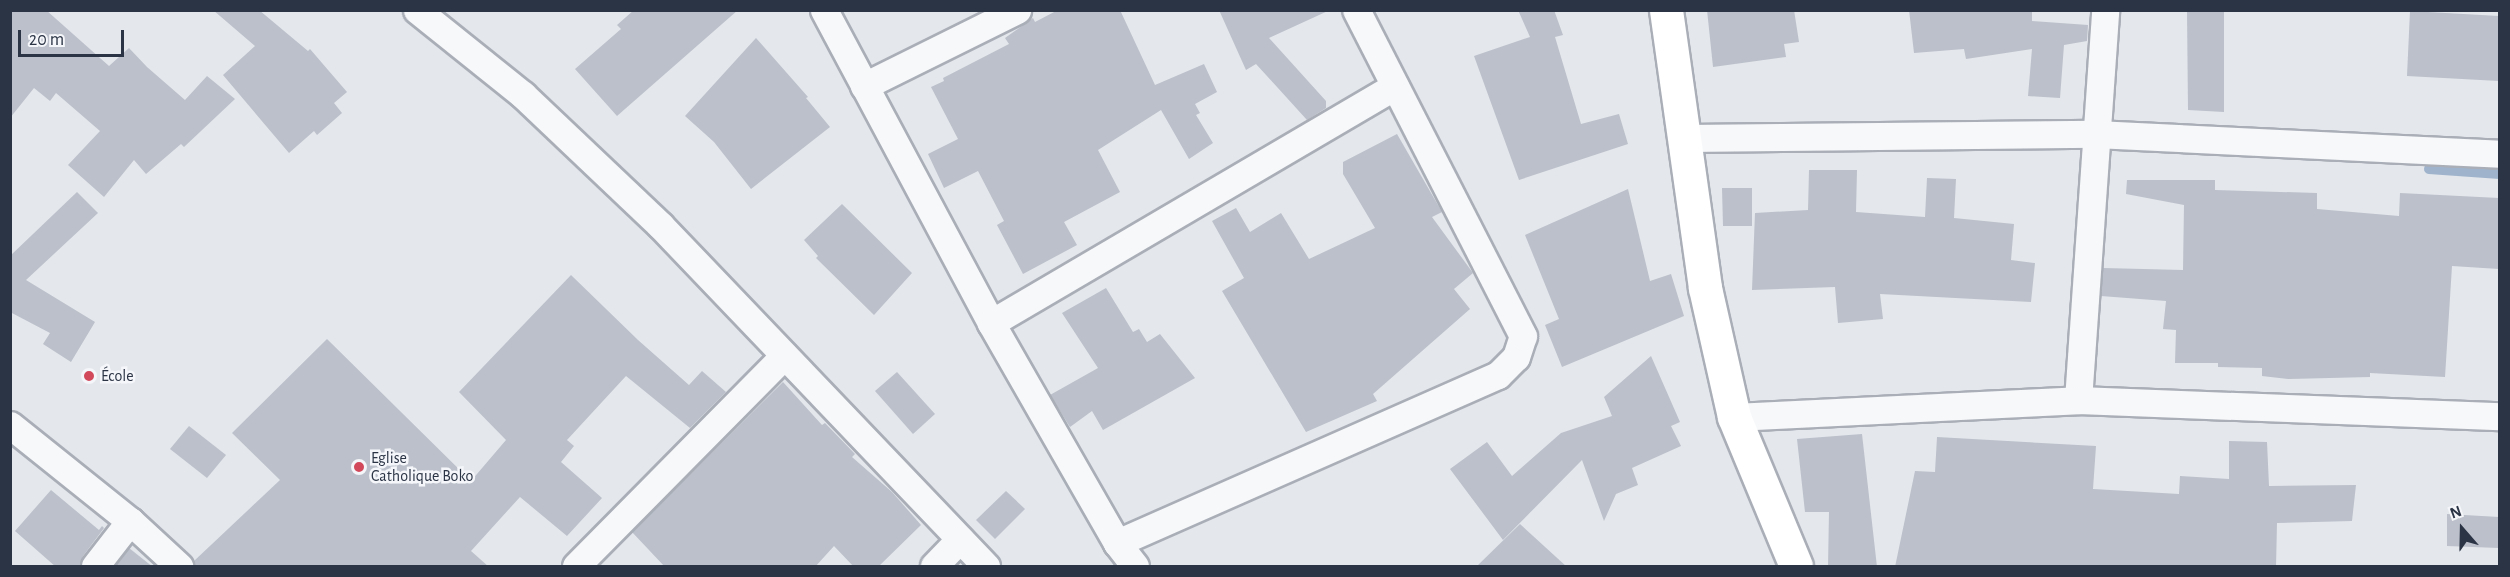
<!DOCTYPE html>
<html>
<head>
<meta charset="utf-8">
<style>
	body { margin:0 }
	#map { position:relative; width:2510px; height:577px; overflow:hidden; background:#e4e7ec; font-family:"Alegreya Sans",sans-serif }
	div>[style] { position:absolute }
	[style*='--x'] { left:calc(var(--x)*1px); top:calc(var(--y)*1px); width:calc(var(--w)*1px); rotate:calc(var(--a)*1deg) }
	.stream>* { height:10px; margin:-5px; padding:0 5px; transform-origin:5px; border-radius:5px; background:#9fb4cc }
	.building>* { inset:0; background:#bbc0ca }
	.roads { filter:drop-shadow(2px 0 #a9aeb7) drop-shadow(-2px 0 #a9aeb7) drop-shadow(0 2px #a9aeb7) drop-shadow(0 -2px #a9aeb7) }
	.street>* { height:27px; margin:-13.5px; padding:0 13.5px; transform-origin:13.5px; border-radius:13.5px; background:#f7f8fa }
	.secondary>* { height:33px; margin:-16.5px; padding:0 16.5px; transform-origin:16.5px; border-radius:16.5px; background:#fff }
	.dots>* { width:16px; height:16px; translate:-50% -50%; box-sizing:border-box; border:3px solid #f4f6f9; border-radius:50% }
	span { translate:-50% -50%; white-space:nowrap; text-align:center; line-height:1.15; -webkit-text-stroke:5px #f4f6f9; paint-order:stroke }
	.poi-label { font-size:16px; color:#2b3445 }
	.left { translate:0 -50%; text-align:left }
	.frame { position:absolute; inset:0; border:12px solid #2b3445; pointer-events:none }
	.north { position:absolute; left:2432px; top:499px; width:60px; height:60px; -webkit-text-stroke:4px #f4f6f9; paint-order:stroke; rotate:340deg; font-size:16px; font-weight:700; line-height:24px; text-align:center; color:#2b3445 }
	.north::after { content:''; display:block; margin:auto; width:21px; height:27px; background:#2b3445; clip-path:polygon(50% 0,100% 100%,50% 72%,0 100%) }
	.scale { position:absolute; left:18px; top:30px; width:106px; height:27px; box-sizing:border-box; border:3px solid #2b3445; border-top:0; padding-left:8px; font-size:18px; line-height:21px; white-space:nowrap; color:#2b3445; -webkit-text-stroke:4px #f4f6f9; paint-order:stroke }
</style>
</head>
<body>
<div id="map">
	<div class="stream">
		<i style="--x:2429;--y:169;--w:71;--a:4"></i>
	</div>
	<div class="building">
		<i style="clip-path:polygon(10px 10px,46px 10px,109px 66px,129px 48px,147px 67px,185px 100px,207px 76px,235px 99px,184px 147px,181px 144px,146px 174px,134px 160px,104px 197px,68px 165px,100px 131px,56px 93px,50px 101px,34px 88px,10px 118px)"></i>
		<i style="clip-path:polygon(213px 10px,259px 10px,308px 51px,310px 49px,347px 92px,334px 103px,342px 113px,317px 135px,314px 131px,289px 153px,223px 75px,255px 46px)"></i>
		<i style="clip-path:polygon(634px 10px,738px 10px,617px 116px,575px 69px,621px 29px,617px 25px)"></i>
		<i style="clip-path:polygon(1058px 10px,1120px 10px,1155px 85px,1204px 64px,1217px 92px,1195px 104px,1200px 113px,1196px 115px,1213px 143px,1189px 159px,1161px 110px,1098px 150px,1120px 192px,1064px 222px,1077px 245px,1023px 274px,997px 225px,1004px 221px,978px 171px,944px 188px,928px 154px,958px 139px,931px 87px,944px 81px,943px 78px,1009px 44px,1005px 38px,1033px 18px,1035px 22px)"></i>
		<i style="clip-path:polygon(1219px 10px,1330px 10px,1269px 38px,1326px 101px,1326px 108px,1307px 120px,1256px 64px,1246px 70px)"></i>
		<i style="clip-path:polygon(1518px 10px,1554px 10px,1563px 35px,1555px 37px,1581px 124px,1619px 114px,1628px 144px,1519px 180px,1474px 56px,1530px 37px)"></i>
		<i style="clip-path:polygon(1707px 10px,1794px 10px,1799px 42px,1784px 44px,1786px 57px,1713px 67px)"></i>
		<i style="clip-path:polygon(1909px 10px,2032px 10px,2032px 21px,2088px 25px,2087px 41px,2064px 45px,2060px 98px,2028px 96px,2032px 49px,1966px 59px,1964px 49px,1914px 53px)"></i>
		<i style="clip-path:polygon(2187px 10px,2224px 10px,2224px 112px,2188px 110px)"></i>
		<i style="clip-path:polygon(2410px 11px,2499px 16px,2499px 81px,2407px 76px)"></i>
		<i style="clip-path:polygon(756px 38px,808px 97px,806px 98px,830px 127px,751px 189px,714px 142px,685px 116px)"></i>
		<i style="clip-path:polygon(1397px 134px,1442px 212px,1432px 217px,1473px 273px,1454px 289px,1470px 309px,1373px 394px,1377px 401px,1306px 432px,1222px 291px,1244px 278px,1212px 221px,1236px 208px,1250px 232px,1281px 213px,1309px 259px,1375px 228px,1343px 174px,1343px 162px)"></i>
		<i style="clip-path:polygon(1809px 170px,1857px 170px,1856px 212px,1925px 217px,1927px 178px,1956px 179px,1954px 218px,2014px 224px,2011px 260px,2035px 263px,2031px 302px,1880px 294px,1883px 319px,1838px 323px,1835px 287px,1752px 290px,1755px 213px,1808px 210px)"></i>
		<i style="clip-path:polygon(2127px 180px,2215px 180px,2215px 190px,2317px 193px,2317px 209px,2399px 216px,2400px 193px,2499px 198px,2499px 269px,2452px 266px,2445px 377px,2370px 373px,2370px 377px,2289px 379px,2262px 376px,2262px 368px,2218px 367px,2218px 363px,2175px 363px,2176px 330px,2163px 329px,2166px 301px,2101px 296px,2103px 268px,2183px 270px,2184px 205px,2126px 194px)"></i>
		<i style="clip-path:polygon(1722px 188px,1752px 188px,1752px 226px,1723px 226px)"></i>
		<i style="clip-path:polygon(1628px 189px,1650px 281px,1671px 274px,1684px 316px,1562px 367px,1545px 325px,1559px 319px,1525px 235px)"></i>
		<i style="clip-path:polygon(77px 192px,98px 213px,26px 280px,95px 322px,71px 362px,43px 344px,50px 333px,10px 312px,10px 256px)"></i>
		<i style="clip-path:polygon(842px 204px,912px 273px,874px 315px,816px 258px,818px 256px,804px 240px)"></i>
		<i style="clip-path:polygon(571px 275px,638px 340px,689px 385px,702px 371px,726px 392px,690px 428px,626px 376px,567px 440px,574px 446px,561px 462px,602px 498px,567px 536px,520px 497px,471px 551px,489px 567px,194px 567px,194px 561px,280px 480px,232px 433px,327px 339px,471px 481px,506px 440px,459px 392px)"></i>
		<i style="clip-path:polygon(1106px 288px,1133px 332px,1139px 329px,1147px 342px,1160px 334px,1195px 378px,1103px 430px,1092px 411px,1070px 427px,1050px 395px,1098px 368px,1062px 313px)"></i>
		<i style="clip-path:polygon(1651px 356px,1680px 422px,1671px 426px,1681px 446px,1632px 468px,1638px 485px,1616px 494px,1604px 521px,1582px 460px,1503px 540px,1450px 469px,1487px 442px,1512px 476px,1561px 433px,1612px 416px,1604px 397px)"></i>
		<i style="clip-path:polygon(897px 372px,935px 414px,913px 434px,875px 391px)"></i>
		<i style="clip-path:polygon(783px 382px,822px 425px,825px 423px,855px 454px,852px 457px,892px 492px,921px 525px,878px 567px,854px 567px,834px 546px,815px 567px,665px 567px,632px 532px)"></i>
		<i style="clip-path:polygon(189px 426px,226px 455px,207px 478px,170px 449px)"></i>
		<i style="clip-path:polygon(1862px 434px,1877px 567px,1828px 567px,1829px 512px,1805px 512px,1797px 439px)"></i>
		<i style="clip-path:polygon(1937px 437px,2096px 446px,2093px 489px,2179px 494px,2180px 476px,2229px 479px,2229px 441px,2267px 442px,2269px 486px,2356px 485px,2352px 521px,2277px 523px,2276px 567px,1895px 567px,1915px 471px,1935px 472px)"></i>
		<i style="clip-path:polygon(51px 490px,99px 530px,102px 526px,104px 528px,83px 556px,80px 567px,56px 567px,15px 531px)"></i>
		<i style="clip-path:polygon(1006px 491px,1025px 509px,995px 539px,976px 520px)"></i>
		<i style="clip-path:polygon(2447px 514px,2499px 517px,2499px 548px,2447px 546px)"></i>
		<i style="clip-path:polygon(1520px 524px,1567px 567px,1476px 567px)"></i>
		<i style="clip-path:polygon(129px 548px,153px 567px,115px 567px)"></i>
	</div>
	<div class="roads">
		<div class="street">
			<i style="--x:417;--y:10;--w:136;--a:38.7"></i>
			<i style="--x:523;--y:95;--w:189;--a:43.5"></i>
			<i style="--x:660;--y:225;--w:472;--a:46.3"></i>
			<i style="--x:824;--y:10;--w:355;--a:61.9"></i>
			<i style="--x:991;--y:323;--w:254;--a:60.2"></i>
			<i style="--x:1117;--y:543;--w:29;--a:52"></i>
			<i style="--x:864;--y:86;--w:171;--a:-26.4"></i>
			<i style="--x:1686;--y:138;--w:409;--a:-0.6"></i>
			<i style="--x:2095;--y:134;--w:405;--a:2.8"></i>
			<i style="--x:991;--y:323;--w:468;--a:-30.4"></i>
			<i style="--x:2078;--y:400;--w:391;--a:-86"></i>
			<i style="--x:1734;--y:417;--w:344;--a:-2.8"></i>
			<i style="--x:2078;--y:400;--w:422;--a:2.2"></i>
			<i style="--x:10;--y:425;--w:154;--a:38.7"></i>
			<i style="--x:130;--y:521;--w:67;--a:42.6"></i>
			<i style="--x:1117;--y:543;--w:416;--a:-23.8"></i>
			<i style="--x:1498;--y:375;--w:25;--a:-45"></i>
			<i style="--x:1516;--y:357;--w:22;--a:-72"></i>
			<i style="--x:1523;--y:336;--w:366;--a:-117.1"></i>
			<i style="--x:95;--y:566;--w:57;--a:-52.1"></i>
			<i style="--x:576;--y:566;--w:296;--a:-45.3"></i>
			<i style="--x:934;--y:566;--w:37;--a:-46"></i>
		</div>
		<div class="secondary">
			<i style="--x:1666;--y:10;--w:281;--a:82"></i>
			<i style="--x:1705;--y:288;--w:132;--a:77.3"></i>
			<i style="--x:1734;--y:417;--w:161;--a:67.4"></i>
		</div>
	</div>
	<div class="dots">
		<i style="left:89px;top:376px;background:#d1495b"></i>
		<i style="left:359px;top:467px;background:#d1495b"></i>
	</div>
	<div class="poi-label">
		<span class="left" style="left:101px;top:376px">École</span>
		<span class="left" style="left:371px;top:467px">Eglise<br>Catholique Boko</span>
	</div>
	<div class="frame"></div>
	<div class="north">N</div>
	<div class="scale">20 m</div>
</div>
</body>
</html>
